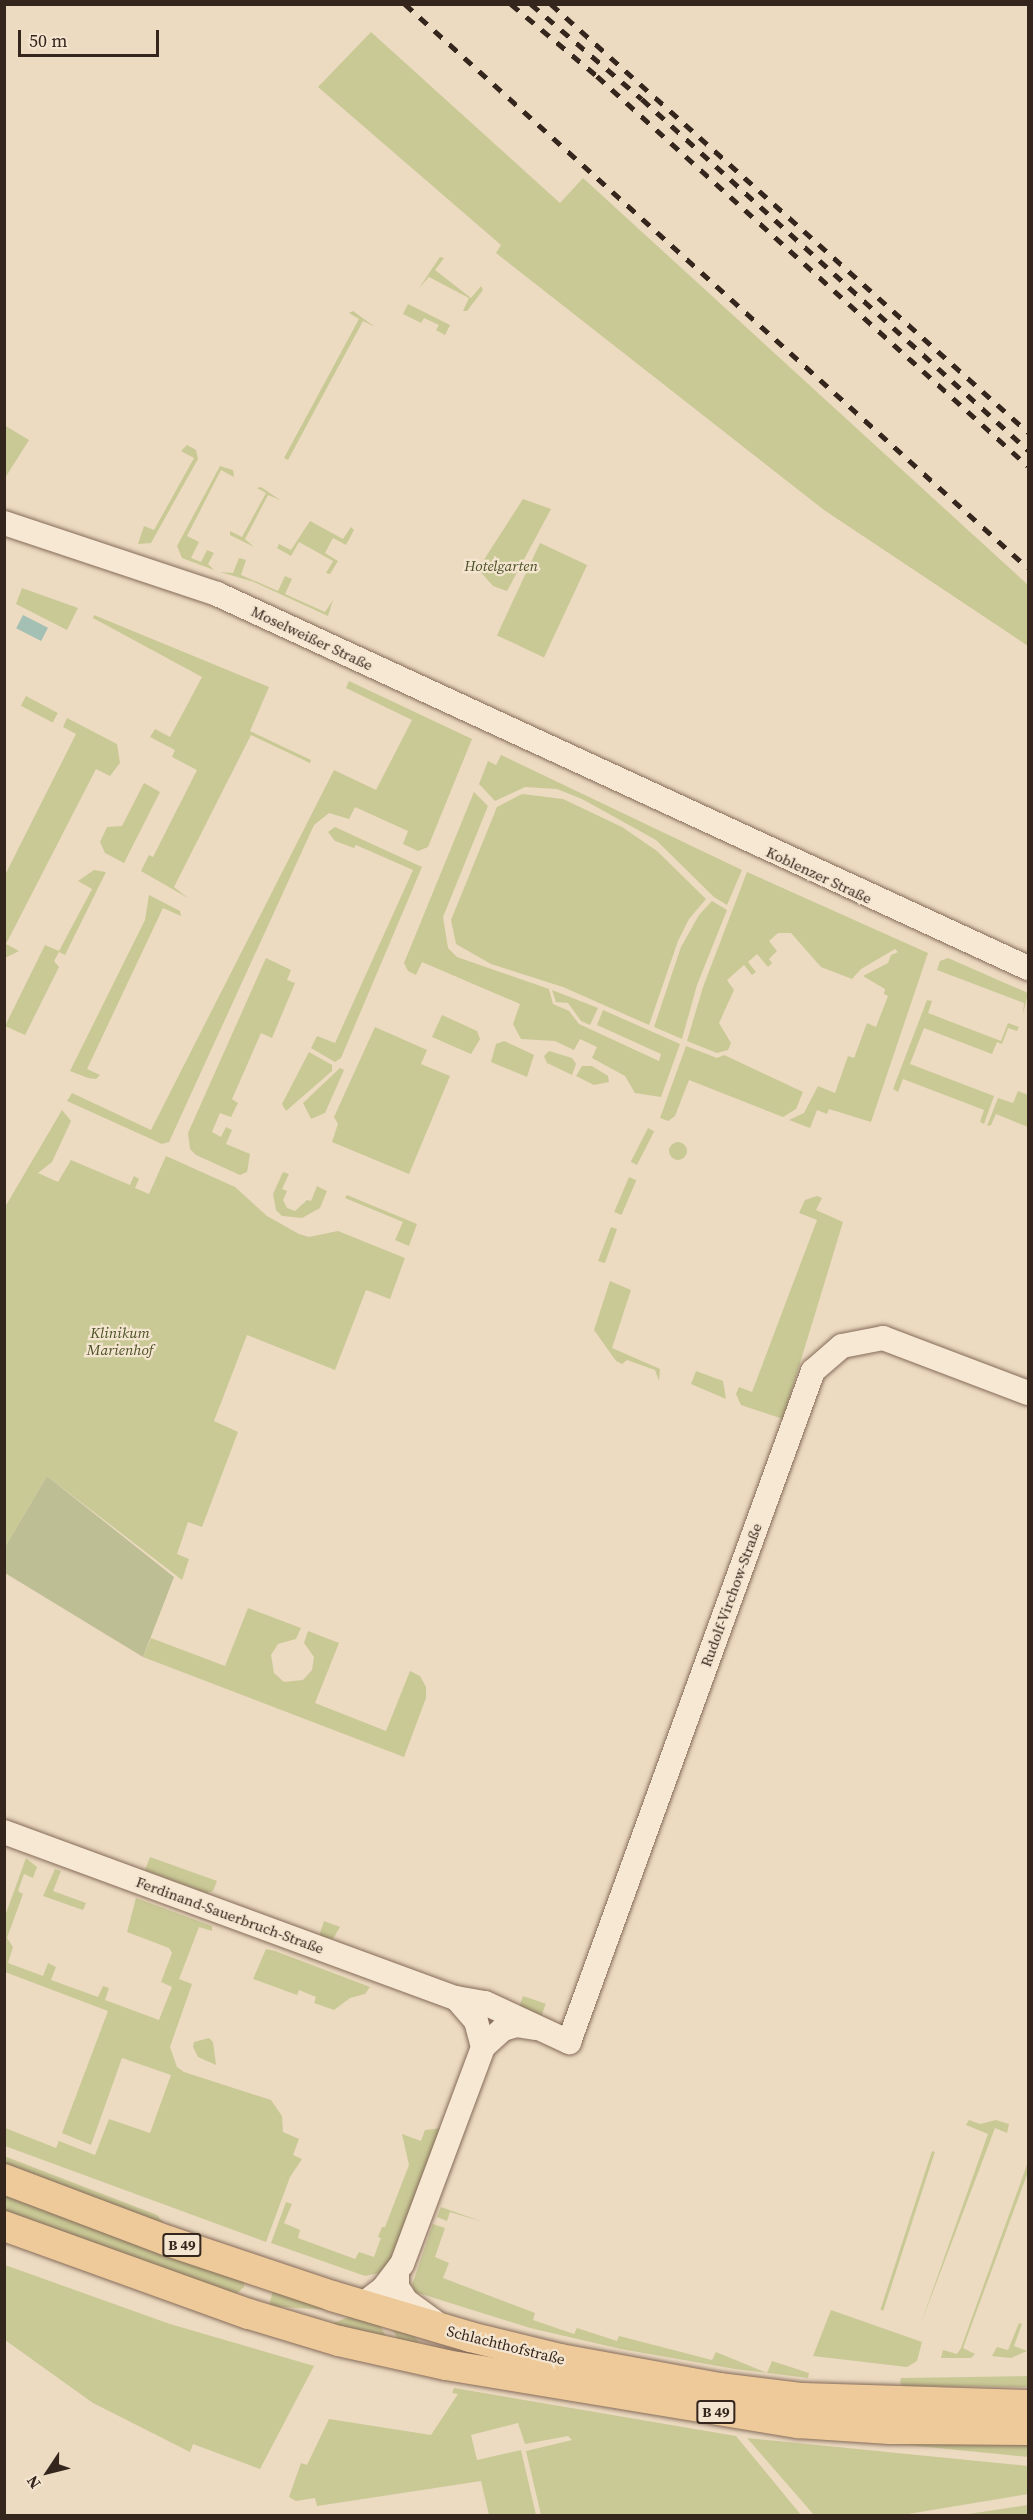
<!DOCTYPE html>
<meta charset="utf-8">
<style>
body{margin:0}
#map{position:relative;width:1033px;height:2520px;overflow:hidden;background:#ecdac1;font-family:"Source Serif 4",serif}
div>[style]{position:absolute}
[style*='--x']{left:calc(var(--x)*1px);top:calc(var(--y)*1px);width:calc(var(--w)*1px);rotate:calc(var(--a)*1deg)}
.green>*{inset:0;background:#c9c996;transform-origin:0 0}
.round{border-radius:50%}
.cemetery>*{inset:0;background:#bebe95}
.water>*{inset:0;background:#a4bfb3;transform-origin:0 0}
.roads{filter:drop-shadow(0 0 2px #856b59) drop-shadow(0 0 2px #856b59)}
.minor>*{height:24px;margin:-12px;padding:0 12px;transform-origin:12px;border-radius:12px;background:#f7e8d4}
.major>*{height:30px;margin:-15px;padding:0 15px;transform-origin:15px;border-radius:15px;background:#eeca9a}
.rail>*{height:4.5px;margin-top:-2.25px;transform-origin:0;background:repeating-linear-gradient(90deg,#35261d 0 10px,transparent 0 20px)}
span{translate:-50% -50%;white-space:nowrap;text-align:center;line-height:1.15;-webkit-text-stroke:4.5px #f4e5d0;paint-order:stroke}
.shield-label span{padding:2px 4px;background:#f4e5d0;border:2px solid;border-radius:4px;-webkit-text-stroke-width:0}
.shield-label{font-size:14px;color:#35261d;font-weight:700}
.park-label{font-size:15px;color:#4b5125;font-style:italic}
.street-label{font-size:15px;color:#35261d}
.frame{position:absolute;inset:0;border:6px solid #35261d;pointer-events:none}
.north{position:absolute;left:18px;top:2442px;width:60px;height:60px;-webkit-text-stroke:4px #f4e5d0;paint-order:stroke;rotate:235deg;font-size:16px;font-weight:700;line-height:24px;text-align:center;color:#35261d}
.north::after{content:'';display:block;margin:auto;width:21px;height:27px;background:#35261d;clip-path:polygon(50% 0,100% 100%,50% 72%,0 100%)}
.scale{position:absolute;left:18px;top:30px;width:141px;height:27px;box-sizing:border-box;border:3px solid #35261d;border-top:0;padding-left:8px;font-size:18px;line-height:21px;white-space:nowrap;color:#35261d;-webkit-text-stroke:4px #f4e5d0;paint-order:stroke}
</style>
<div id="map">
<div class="green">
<div style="clip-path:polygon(371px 32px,560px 203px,583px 178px,1028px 585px,1028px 646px,824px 510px,533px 282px,496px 253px,501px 245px,318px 87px)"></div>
<div style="clip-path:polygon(440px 257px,444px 258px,435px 270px,471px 298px,481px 286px,483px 290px,467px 311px,463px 311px,469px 298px,429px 277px,419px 288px)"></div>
<div style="clip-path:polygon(408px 304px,450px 325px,445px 335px,436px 330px,439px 325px,424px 318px,421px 323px,403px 314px)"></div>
<div style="clip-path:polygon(353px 311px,375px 327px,363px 321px,288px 460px,284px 458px,359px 319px,349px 313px)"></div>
<div style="clip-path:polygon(4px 425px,29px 440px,5px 478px,4px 478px)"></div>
<div style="clip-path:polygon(187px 445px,196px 450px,198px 459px,151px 543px,138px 544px,144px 526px,154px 530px,194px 458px,181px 451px)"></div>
<div style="clip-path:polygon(220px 466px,233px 470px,234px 477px,221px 470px,187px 536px,199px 542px,191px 558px,201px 562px,207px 550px,214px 553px,208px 564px,214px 570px,182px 558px,177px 546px)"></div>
<div style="clip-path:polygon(261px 487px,280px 500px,268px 495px,245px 539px,254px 547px,230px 535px,230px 531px,242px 537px,266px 493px,257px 488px)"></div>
<div style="clip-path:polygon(523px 499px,551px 509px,507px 591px,493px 586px,478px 569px)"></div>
<div style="clip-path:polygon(310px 521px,343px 539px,351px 527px,354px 530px,346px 545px,333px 538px,325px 553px,338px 561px,330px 574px,326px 573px,333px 561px,299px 542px,291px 556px,277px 548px,279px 544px,291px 550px)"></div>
<div style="left:540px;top:543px;width:52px;height:102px;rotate:25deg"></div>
<div style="clip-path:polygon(239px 558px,246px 560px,241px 575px,278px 591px,285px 576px,292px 579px,285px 594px,325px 612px,333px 600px,328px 616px,254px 582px,220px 572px,233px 573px)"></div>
<div style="clip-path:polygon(22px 588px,78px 608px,67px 630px,16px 604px)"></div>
<div style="clip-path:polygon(94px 615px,269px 687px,250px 731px,311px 760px,310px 763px,251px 735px,174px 887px,188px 898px,141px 871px,149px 855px,153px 857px,197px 770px,172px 757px,175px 750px,150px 737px,155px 729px,170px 737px,202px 677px,93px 618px)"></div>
<div style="clip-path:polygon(349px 681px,472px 739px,428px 847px,418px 851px,403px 844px,408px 831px,355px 807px,349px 819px,329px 813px,314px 825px,169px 1142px,162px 1144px,67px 1101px,72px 1093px,151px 1130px,334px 770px,376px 790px,412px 720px,346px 688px)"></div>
<div style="left:26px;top:696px;width:36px;height:11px;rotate:28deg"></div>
<div style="clip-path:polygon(67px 718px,117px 744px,120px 763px,110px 776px,96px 769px,6px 944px,19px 951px,5px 958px,5px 875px,76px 734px,63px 727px)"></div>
<div style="clip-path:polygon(501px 755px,742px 870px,727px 905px,714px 897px,656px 840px,582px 799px,557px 789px,525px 787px,495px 801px,479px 784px,488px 761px,496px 765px)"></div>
<div style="clip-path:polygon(144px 783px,160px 792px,124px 863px,105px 853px,100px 842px,107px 827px,122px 826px)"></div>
<div style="clip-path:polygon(474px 792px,488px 806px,443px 917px,448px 948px,457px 957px,549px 989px,553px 1004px,569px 1011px,579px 1024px,659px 1061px,661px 1054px,597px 1025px,603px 1010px,680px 1044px,661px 1097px,635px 1093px,625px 1076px,592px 1058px,597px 1047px,580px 1039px,574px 1050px,555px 1041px,521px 1039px,513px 1024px,520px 1004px,422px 962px,416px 975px,408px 971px,404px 963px)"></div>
<div style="clip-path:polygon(522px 794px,563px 799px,622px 827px,657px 851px,706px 899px,689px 919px,678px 941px,649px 1025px,563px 987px,491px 964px,456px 944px,451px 920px,497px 807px)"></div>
<div style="clip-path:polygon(335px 827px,422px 867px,341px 1058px,335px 1062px,311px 1048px,317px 1036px,335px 1043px,413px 870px,356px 845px,354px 848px,335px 841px,328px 832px)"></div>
<div style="clip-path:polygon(94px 870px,106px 872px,65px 955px,59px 952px,54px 961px,59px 967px,25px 1035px,5px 1026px,45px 945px,59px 951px,92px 889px,78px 881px)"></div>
<div style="clip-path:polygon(747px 872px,928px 953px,871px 1122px,829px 1109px,827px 1114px,817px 1110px,810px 1128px,789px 1120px,804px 1113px,818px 1086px,835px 1093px,848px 1056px,854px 1058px,867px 1023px,876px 1027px,888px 996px,884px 994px,885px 989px,863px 976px,888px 963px,891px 955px,898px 952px,895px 949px,861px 969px,852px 979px,821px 967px,791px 933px,778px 933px,769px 941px,777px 951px,769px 959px,772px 963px,768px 967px,757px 954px,748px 962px,756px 972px,752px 975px,744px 965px,727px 980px,734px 990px,719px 1023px,731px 1043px,728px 1050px,717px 1053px,687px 1041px,703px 987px)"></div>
<div style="clip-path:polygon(149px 895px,180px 911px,181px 916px,163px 908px,87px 1069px,100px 1075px,96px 1079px,88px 1078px,70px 1071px,145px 920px)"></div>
<div style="clip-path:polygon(712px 901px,727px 910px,697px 985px,682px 1039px,654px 1027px,681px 947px,699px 915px)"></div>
<div style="clip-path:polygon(266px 958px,291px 970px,287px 980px,295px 983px,272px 1038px,261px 1033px,232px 1099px,238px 1103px,231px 1117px,220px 1113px,212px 1132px,221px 1137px,226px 1127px,232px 1130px,226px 1144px,250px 1154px,247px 1172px,240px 1175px,196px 1155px,190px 1149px,188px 1133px)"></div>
<div style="clip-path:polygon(948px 958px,1028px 993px,1023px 1014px,1024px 1003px,937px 970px,940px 961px)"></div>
<div style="clip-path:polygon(552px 990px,598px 1008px,590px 1025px,581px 1021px,568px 1003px,556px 1002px)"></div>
<div style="clip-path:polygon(927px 1000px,932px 1001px,928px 1013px,1001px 1041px,1008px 1023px,1019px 1027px,1017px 1031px,1008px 1028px,1002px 1044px,997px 1042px,992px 1054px,924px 1028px,910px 1064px,994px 1096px,984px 1124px,980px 1122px,984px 1110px,903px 1079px,898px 1092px,893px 1089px)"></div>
<div style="clip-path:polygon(442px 1015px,477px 1031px,480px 1039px,471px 1054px,432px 1037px)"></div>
<div style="clip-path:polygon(375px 1027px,427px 1050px,421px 1064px,450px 1076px,409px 1174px,332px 1142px,338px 1124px,334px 1117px)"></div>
<div style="clip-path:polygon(504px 1041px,534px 1055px,527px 1077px,491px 1062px,496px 1044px)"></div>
<div style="clip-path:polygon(686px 1046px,717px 1058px,724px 1055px,803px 1092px,796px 1109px,783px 1117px,689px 1080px,675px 1116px,668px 1121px,660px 1118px)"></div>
<div style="clip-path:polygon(549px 1051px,572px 1058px,576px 1064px,572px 1075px,547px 1063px,544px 1056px)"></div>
<div style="clip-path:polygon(309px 1052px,332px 1065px,332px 1071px,286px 1111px,282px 1104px)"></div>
<div style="clip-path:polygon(582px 1066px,592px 1066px,608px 1076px,609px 1082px,594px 1085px,576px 1076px)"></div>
<div style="clip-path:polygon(340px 1068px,344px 1070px,325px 1113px,311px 1119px,303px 1103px)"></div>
<div style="clip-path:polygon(1018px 1091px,1028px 1095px,1028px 1127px,996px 1114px,991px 1125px,987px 1126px,998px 1098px,1013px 1103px)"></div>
<div style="clip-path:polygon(62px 1110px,71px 1121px,52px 1162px,38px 1173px,58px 1182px,71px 1160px,130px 1185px,134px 1176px,139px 1179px,135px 1188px,149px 1194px,166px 1156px,235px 1187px,267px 1216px,299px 1234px,309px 1237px,338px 1231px,405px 1258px,390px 1299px,366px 1290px,335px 1370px,247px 1335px,214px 1421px,238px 1432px,202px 1527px,188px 1522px,177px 1554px,189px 1559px,182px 1580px,47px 1476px,5px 1547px,5px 1207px)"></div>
<div style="left:648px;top:1128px;width:7px;height:38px;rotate:27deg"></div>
<div class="round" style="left:669px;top:1142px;width:18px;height:18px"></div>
<div style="clip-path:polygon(283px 1172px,289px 1174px,282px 1189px,287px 1191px,283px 1200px,287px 1208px,295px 1211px,307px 1200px,311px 1201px,317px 1186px,327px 1191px,320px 1208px,302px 1218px,282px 1216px,276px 1210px,273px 1194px)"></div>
<div style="left:629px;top:1177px;width:8px;height:38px;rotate:23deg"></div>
<div style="clip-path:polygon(347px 1195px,417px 1224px,409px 1246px,395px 1240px,403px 1222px,345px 1198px)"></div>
<div style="clip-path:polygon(817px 1196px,822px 1198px,816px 1210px,843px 1222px,783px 1419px,741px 1405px,736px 1394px,739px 1387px,752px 1392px,817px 1220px,799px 1213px,805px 1200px)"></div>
<div style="clip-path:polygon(611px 1227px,617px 1229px,605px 1263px,598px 1261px)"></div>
<div style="clip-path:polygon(610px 1281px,631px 1290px,612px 1348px,660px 1369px,659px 1381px,655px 1370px,627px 1360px,622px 1364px,616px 1361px,594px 1330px)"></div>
<div style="clip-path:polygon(696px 1371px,723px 1381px,726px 1399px,691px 1384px)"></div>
<div style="clip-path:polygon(248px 1608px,301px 1628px,296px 1639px,278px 1644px,271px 1655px,274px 1673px,284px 1682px,303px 1680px,312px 1670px,314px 1657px,304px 1643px,308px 1631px,339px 1643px,315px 1703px,386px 1731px,410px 1671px,420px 1676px,426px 1687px,426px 1698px,404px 1757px,143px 1657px,151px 1638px,225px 1666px)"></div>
<div style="clip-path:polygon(150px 1857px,217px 1881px,213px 1891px,207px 1893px,145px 1870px)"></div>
<div style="clip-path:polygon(26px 1858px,37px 1867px,33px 1878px,24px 1874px,18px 1891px,23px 1894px,7px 1938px,13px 1947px,8px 1963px,43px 1976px,48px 1963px,56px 1967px,51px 1980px,98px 1997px,103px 1986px,109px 1988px,105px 2000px,159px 2020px,172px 1987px,161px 1982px,172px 1953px,169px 1948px,127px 1932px,136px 1898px,212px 1926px,212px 1931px,199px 1927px,179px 1979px,192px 1984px,170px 2047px,177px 2067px,184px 2072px,271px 2100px,282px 2116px,283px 2132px,299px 2139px,293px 2155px,302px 2159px,290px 2177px,266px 2242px,5px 2146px,5px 2128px,56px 2148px,59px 2141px,95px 2155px,109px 2119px,150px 2133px,171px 2075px,122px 2058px,91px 2145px,62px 2133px,108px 2011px,5px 1972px,5px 1916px)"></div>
<div style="clip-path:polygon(55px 1869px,61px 1871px,53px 1891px,86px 1903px,83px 1910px,43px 1896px)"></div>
<div style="clip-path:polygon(324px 1921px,340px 1927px,333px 1939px,319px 1936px)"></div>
<div style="clip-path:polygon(266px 1949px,275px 1951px,370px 1987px,365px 1994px,350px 1998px,334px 2010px,314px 2003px,316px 1997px,299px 1990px,297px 1995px,253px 1979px)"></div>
<div style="left:523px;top:1996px;width:24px;height:15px;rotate:19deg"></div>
<div style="clip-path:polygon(209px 2038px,213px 2042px,216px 2065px,198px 2057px,193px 2047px,194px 2042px)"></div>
<div style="clip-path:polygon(969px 2120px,980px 2124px,996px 2120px,1009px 2124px,1007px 2133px,995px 2128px,920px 2326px,988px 2134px,966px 2125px)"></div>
<div style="clip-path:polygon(442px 2128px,398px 2247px,384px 2272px,365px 2276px,271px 2243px,286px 2202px,292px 2204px,284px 2223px,300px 2230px,298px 2238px,355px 2259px,359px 2252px,374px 2257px,381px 2238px,378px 2237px,382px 2227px,385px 2227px,409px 2165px,402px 2134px,421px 2141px,425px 2130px)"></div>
<div style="left:932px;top:2151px;width:3px;height:167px;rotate:18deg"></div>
<div style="clip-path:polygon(4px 2156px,157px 2215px,166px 2226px,353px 2291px,370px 2285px,355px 2294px,165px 2229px,5px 2169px)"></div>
<div style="clip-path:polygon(1028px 2162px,1028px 2172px,963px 2348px,975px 2354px,971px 2358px,941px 2358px,943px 2350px,957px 2354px,961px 2348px)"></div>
<div style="clip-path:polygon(4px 2190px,244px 2281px,244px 2287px,236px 2294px,5px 2219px)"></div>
<div style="clip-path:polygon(441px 2207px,483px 2222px,450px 2212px,447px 2221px,437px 2217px)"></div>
<div style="clip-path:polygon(433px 2224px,445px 2228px,435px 2257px,449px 2263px,443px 2278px,535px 2313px,533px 2320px,574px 2334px,577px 2328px,617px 2341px,619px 2336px,712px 2360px,716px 2352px,767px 2373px,772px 2361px,809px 2373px,808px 2378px,735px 2369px,621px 2349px,530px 2328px,415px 2292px,412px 2285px)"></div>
<div style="clip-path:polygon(5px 2265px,170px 2324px,314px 2366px,260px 2469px,193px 2444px,190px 2452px,93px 2403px,5px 2340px)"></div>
<div style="clip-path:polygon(274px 2287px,329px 2310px,269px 2306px)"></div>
<div style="clip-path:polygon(831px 2310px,922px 2342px,917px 2361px,907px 2367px,813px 2356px)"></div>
<div style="clip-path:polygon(357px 2314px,377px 2319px,389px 2343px,328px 2325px)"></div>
<div style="clip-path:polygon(389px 2322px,409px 2329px,422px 2347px,401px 2345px)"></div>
<div style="clip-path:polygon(1019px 2323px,1022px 2324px,1014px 2346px,1027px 2351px,1011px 2358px,992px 2356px,997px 2347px,1008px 2350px)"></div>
<div style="clip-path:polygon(1028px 2376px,1028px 2387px,903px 2386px,900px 2382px,901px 2378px)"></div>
<div style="clip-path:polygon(464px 2382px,1028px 2441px,1028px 2457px,746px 2429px)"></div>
<div style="clip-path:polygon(454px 2388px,736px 2436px,801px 2515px,541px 2515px,526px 2451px,572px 2440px,568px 2436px,525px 2444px,518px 2423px,471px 2435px,477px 2460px,521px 2450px,536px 2515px,489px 2515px,481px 2481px,317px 2506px,315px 2498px,296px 2501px,289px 2497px,301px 2463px,307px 2465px,329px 2419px,431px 2435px,458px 2394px,452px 2393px)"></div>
<div style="clip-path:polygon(747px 2438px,1028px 2466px,1028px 2494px,902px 2515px,814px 2515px)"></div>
<div style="clip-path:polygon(1028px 2505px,1028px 2515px,962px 2515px)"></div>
</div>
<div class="cemetery">
<div style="clip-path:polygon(47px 1476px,174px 1577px,143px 1657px,5px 1573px,5px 1547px)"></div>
</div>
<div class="water">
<div style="left:23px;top:615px;width:28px;height:15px;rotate:27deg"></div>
</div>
<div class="roads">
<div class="minor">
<div style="--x:4;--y:523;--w:225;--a:18.4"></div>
<div style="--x:217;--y:594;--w:893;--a:24.76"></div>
<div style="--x:4;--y:1832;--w:482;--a:20.2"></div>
<div style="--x:456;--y:1998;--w:29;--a:10"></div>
<div style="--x:485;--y:2003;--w:93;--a:24.9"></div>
<div style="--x:569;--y:2042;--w:714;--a:-70.02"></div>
<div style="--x:813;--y:1371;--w:38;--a:-41"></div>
<div style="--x:842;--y:1346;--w:42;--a:-11"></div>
<div style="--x:883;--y:1338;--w:155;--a:20.8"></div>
<div style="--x:456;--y:1998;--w:30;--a:49"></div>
<div style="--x:476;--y:2021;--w:27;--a:75"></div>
<div style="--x:397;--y:2273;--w:14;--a:90"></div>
<div style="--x:397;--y:2287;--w:17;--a:57"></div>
<div style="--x:406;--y:2301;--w:36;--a:36"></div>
<div style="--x:363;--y:2304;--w:25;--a:-37"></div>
<div style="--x:383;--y:2289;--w:31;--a:-53"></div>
<div style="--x:402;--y:2264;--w:232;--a:-69.5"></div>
<div style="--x:483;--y:2047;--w:27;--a:-42"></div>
<div style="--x:503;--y:2029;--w:14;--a:-17"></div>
<div style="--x:516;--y:2025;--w:19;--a:9"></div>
</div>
<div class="major">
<div style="--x:4;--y:2179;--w:175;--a:20.7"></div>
<div style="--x:168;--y:2241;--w:173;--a:18.5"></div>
<div style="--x:332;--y:2296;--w:144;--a:16.5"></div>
<div style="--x:470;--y:2337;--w:93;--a:13.7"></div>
<div style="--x:560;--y:2359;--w:162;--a:10.3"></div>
<div style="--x:719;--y:2388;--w:84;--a:6.9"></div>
<div style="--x:802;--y:2398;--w:226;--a:1.8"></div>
<div style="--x:4;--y:2226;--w:260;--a:19.8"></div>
<div style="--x:249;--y:2314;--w:94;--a:16.7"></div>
<div style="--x:339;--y:2341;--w:110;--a:12.6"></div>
<div style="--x:446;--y:2365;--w:357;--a:9.4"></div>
<div style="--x:798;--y:2423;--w:92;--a:3.7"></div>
<div style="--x:890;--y:2429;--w:138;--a:0.4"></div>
</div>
</div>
<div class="rail">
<div style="--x:405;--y:4;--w:840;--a:42.15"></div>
<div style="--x:511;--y:4;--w:112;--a:39.9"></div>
<div style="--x:597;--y:76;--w:581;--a:42.14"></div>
<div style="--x:531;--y:4;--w:146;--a:40.6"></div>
<div style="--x:642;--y:99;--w:522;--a:42.28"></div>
<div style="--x:551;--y:4;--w:641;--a:41.9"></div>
</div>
<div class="shield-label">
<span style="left:182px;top:2245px">B 49</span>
<span style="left:716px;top:2412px">B 49</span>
</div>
<div class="park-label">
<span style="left:501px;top:566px">Hotelgarten</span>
<span style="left:120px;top:1341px">Klinikum<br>Marienhof</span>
</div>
<div class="street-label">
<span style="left:312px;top:638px;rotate:25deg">Moselweißer Straße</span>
<span style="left:819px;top:875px;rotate:25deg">Koblenzer Straße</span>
<span style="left:731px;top:1595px;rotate:-70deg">Rudolf-Virchow-Straße</span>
<span style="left:230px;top:1915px;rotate:20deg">Ferdinand-Sauerbruch-Straße</span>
<span style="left:506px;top:2345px;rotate:14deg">Schlachthofstraße</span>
</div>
<div class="frame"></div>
<div class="north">N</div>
<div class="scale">50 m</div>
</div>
